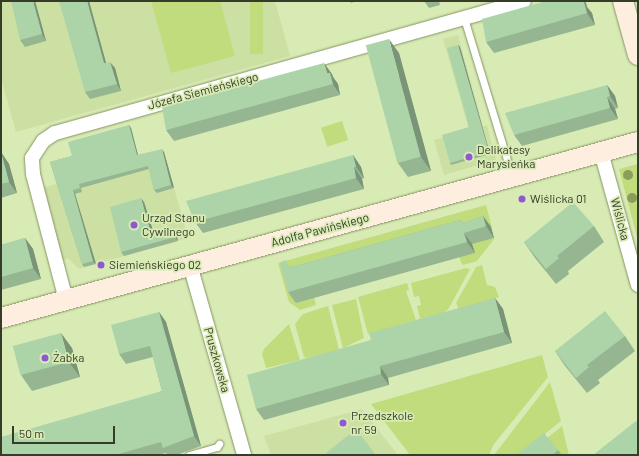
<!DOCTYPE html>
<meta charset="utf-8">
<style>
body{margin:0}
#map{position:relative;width:639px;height:456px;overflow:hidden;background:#d9ebb5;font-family:Barlow,sans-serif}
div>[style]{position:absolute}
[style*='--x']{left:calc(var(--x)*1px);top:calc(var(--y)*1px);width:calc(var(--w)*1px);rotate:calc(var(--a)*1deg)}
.built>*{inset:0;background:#cde0a3}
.green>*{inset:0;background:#c0dc7c;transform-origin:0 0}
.roads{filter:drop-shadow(0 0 1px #859562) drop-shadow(0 0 1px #859562)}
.lane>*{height:7px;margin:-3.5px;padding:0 3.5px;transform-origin:3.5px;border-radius:3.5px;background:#fff}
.street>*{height:14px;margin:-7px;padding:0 7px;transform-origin:7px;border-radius:7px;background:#fff}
.secondary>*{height:20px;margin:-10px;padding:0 10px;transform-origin:10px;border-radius:10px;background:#fdeee0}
.trees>*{width:10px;height:10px;margin:-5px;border-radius:50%;background:#8b9d5a}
.wall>*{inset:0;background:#95b691}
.shaded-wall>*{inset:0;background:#799476}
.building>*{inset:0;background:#add4a9;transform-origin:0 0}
.dots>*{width:11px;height:11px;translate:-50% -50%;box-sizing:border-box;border:2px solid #d9ebb5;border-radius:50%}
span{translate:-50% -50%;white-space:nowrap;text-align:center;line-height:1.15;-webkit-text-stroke:3.5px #d9ebb5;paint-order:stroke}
.street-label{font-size:12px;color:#353c27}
.poi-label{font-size:12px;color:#353c27}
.left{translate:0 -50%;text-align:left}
.frame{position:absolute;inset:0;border:2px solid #353c27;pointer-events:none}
.scale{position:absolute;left:12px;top:426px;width:103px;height:18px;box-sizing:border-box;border:2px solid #353c27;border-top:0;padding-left:5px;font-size:12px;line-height:14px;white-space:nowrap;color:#353c27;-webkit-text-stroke:3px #d9ebb5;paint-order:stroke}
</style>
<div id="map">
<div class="built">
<div style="clip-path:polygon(1px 1px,275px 1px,290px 56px,16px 132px,1px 79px)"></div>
<div style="clip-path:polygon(458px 35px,483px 126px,487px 125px,496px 160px,444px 175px,434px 140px,469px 130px,443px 39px)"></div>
<div style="clip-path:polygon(164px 152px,188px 238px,79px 269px,68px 258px,62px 261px,42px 188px)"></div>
<div style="clip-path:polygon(362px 409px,398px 455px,271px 455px,264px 436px)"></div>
</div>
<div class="green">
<div style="clip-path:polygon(151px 1px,220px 1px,235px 56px,171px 73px)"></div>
<div style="left:250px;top:1px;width:13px;height:53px"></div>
<div style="left:342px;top:121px;width:20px;height:22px;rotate:72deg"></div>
<div style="clip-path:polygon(638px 164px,638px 241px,619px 169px)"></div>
<div style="clip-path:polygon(486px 205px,492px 227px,482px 231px,485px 240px,495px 238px,477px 261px,463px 265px,461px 262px,459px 257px,475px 253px,468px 231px,290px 280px,296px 303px,314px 297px,316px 305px,300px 310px,289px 302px,278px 263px)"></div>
<div style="clip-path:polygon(482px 265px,487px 285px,495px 287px,499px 297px,459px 310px,456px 303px,476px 267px)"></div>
<div style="clip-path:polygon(466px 268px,470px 269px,449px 308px,444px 313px,420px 319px,417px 306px,421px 305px,419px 296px,414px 297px,411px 283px)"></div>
<div style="clip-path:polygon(407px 283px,409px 290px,406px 291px,416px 320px,368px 334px,358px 297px)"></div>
<div style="clip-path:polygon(356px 299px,364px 338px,343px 348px,332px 305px)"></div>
<div style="clip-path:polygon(328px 306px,339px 350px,307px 358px,304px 357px,295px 324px,303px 314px)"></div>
<div style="clip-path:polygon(289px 324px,300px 360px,266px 368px,262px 354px,264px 349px)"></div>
<div style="clip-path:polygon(542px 355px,548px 377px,494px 444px,489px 455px,410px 455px,371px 404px)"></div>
<div style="clip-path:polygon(550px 382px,561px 421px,519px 455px,494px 455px)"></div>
<div style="clip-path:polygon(562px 426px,569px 455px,526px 455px)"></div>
</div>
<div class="roads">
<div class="lane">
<div style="--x:464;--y:18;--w:165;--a:73.1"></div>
<div style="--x:189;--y:455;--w:29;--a:-16"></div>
<div style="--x:217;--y:447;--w:4;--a:-56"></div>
</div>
<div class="street">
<div style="--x:601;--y:152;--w:138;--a:74.5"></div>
<div style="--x:190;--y:265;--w:198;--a:74.1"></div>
<div style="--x:66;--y:300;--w:130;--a:-104.7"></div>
<div style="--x:33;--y:174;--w:16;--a:-94"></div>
<div style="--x:32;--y:158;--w:20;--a:-57"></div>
<div style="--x:43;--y:141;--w:14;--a:-34"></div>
<div style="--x:55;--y:133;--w:487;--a:-15.7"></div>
</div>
<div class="secondary">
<div style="--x:623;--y:1;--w:56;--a:74.5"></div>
<div style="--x:1;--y:318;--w:661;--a:-15.45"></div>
</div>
</div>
<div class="trees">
<div style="left:628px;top:175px"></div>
<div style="left:632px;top:198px"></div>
</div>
<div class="wall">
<div style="clip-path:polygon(35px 1px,46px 41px,25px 47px,20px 40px)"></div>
<div style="clip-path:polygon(89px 1px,106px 63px,115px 68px,121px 91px,90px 99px,85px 92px)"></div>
<div style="clip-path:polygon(350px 1px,357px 1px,351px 3px)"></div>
<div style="clip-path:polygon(424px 1px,439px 1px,440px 5px,429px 8px)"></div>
<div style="clip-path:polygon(586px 3px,587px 7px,592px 13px,595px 25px,494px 53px,486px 42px)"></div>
<div style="clip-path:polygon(458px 45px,460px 47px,490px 154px,451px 165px,450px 163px,469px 127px)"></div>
<div style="clip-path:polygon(399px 53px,431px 171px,408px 177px,398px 163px)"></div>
<div style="clip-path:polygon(332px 74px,333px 77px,338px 84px,340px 95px,174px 141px,166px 130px)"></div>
<div style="clip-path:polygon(607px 85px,615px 96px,618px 108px,615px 109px,618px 119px,522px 146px,514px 135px)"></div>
<div style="clip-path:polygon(129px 125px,131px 128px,138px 155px,164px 152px,174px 188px,157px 193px,154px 190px,149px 169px,81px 188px,82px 192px,75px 194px,96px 264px,84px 267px,82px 264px,50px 162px,72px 156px)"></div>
<div style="clip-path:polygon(1px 152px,9px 164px,17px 193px,1px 198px)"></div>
<div style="clip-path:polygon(353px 155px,361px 167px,364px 178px,362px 179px,364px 189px,203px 233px,195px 222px)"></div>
<div style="clip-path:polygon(144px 202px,153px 232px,176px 233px,178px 241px,124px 256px,121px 252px)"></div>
<div style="clip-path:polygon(483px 216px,491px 227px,494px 238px,472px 244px,475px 253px,296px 303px,288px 292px,290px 267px,296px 266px,460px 220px,463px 223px)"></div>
<div style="clip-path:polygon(594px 226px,604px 242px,568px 271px,569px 274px,556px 284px,535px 258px,524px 242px)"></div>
<div style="clip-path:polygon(25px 238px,33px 249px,41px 279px,1px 290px,1px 245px)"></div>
<div style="clip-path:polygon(495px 298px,503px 309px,512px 343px,388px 378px,389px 385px,264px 420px,256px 409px,371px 340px)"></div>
<div style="clip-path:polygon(159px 312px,166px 322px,201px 446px,177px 455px,168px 455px,166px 453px,157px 455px,1px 455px,162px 391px,153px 357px,126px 364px,119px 354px)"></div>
<div style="clip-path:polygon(625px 336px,635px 351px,598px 380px,600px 383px,587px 393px,565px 366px,555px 351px)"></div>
<div style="clip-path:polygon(72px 348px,80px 377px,32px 391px,21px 375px)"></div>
<div style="clip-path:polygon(558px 450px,562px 455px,516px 455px)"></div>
</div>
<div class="shaded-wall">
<div style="clip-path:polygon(33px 1px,35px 1px,46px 41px,42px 34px)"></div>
<div style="clip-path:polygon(87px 1px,89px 1px,108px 70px,104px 63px)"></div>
<div style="clip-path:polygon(581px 1px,585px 1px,586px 3px,587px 7px,592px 13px,595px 25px,587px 13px)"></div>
<div style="clip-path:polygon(389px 39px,399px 53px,431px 171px,421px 157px)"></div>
<div style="clip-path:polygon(458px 45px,460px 47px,490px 154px,489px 152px)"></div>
<div style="clip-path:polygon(110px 62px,115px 68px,121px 91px,117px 84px)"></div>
<div style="clip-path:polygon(324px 63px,332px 74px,333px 77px,338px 84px,340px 95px,333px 84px,327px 73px)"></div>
<div style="clip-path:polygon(607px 85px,615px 96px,618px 108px,610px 96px)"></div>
<div style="clip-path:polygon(607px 97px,615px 109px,618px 119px,610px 108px)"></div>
<div style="clip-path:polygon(129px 125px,131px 128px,139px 159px,137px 155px)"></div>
<div style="clip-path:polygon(162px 149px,164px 152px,174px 188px,171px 185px)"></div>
<div style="clip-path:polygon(1px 152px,9px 164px,17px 193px,9px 182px)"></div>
<div style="clip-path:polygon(353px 155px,361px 167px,364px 178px,356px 167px)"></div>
<div style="clip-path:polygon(354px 167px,362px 179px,364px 189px,356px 178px)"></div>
<div style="clip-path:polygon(73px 190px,75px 194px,96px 264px,93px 261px)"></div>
<div style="clip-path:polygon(141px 198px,144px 202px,155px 237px,151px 233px)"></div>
<div style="clip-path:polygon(483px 216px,491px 227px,494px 238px,486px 226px)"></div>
<div style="clip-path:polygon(173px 228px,176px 233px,178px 241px,175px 237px)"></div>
<div style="clip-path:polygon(464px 233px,472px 244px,475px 253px,467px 242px)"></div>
<div style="clip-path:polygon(25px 238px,33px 249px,41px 279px,33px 268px)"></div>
<div style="clip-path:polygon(495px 298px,503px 309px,512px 343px,504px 332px)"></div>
<div style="clip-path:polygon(159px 312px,166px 322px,201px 446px,194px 436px)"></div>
<div style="clip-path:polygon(61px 333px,72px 348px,80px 377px,69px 362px)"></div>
<div style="clip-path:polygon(380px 366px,388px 378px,389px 385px,381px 374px)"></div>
</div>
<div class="building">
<div style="clip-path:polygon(11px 1px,33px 1px,42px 34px,20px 40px)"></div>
<div style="clip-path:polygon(59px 1px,87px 1px,104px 63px,110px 62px,117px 84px,85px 92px)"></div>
<div style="clip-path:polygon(546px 1px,581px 1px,581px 2px,584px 2px,587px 13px,486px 42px,482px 19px)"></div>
<div style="left:389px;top:39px;width:122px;height:24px;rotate:75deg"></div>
<div style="clip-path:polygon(458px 45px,489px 152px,450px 163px,442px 135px,469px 127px,447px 48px)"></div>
<div style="clip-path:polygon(324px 63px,327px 73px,330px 73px,333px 84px,166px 130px,162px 107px)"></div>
<div style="clip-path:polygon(607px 85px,610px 96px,607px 97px,610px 108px,514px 135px,505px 113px)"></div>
<div style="clip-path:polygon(129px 125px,137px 155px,162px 149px,171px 185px,154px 190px,148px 166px,79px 184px,80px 188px,73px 190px,93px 261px,82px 264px,50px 162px,72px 156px,68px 142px)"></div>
<div style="clip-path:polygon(1px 152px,9px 182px,1px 184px)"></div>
<div style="clip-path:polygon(353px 155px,356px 167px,354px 167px,356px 178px,195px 222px,186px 201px)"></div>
<div style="clip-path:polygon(141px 198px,151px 233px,173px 228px,175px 237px,121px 252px,110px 207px)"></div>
<div style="clip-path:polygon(573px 202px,594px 226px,557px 256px,559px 258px,546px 269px,524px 242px)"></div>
<div style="clip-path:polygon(483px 216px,486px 226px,464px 233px,467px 242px,288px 292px,280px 263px,285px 260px,289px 267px,296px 266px,460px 220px,462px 223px)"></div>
<div style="clip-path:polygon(25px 238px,33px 268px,1px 277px,1px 245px)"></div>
<div style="clip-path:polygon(495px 298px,504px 332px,380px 366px,381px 374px,256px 409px,247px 375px,371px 340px,369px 333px)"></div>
<div style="clip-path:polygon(605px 311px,625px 336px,587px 365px,589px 367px,576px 378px,555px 351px)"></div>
<div style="clip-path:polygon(159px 312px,194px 436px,163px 448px,161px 442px,115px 455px,1px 455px,1px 437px,162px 391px,150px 346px,119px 354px,111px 325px)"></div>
<div style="left:61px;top:333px;width:30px;height:50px;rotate:75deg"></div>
<div style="clip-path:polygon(636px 421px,638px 424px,638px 455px,593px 455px)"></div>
<div style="clip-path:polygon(356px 429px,376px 455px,328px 455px,326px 453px)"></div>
<div style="clip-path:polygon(544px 433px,558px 450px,553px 455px,516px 455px)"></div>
</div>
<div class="dots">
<div style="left:469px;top:157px;background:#9058d0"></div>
<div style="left:522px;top:199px;background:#9058d0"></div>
<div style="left:134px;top:225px;background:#9058d0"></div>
<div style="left:101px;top:265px;background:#9058d0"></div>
<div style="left:45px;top:358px;background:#9058d0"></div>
<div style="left:343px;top:423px;background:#9058d0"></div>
</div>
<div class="street-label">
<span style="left:203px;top:91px;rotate:-15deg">Józefa Siemieńskiego</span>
<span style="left:620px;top:219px;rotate:75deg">Wiślicka</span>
<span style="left:320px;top:230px;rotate:-15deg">Adolfa Pawińskiego</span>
<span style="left:217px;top:360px;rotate:74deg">Pruszkowska</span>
</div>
<div class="poi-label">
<span class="left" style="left:477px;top:157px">Delikatesy<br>Marysieńka</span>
<span class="left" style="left:530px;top:199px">Wiślicka 01</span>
<span class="left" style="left:142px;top:225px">Urząd Stanu<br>Cywilnego</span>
<span class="left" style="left:109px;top:265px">Siemieńskiego 02</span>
<span class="left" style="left:53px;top:358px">Żabka</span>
<span class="left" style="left:351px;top:423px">Przedszkole<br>nr 59</span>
</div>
<div class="frame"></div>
<div class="scale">50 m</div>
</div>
